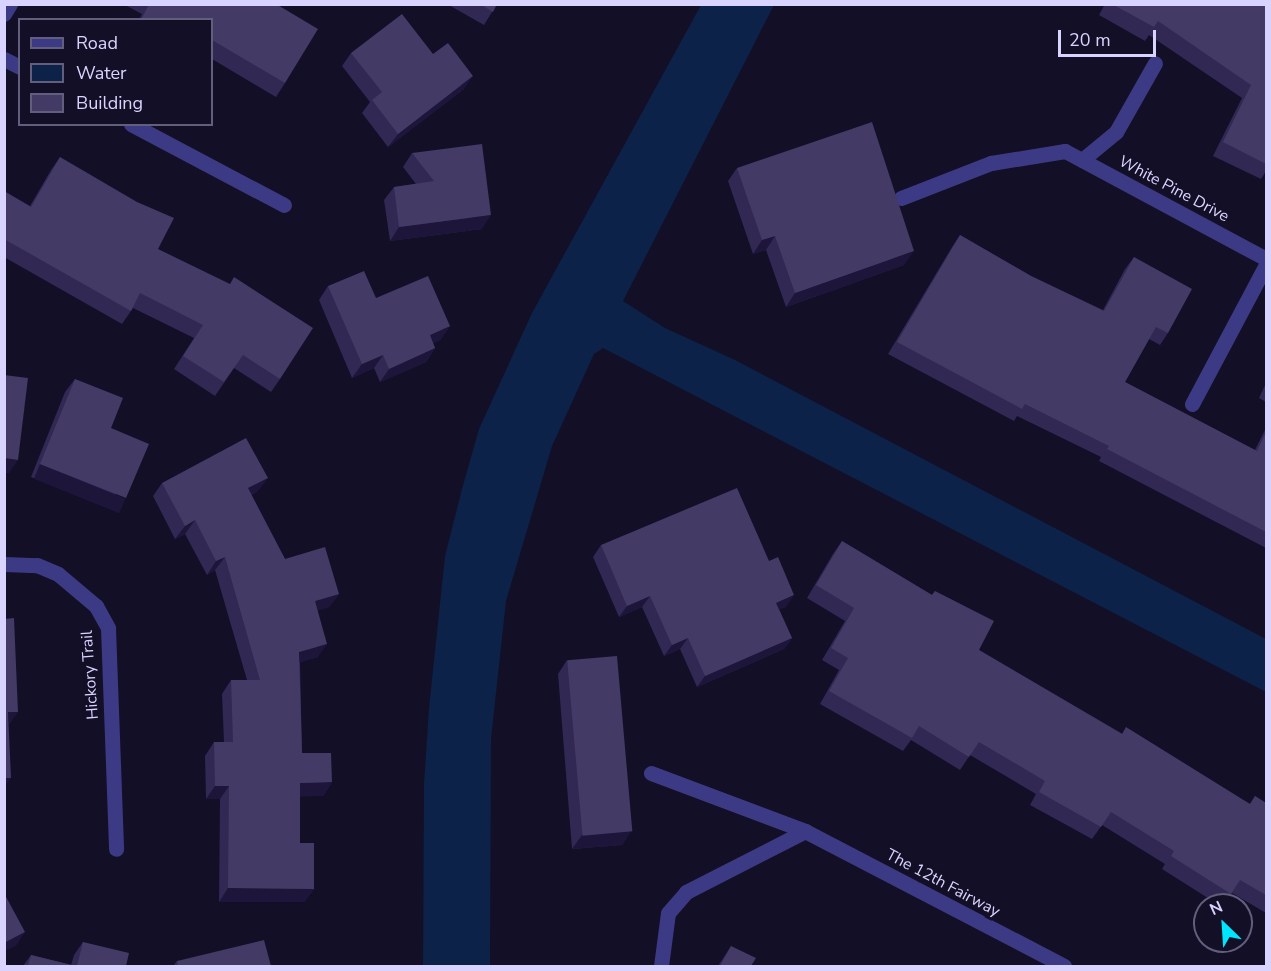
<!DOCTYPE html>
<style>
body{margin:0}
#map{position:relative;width:1271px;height:971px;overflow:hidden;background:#130f26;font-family:"Nunito Sans",sans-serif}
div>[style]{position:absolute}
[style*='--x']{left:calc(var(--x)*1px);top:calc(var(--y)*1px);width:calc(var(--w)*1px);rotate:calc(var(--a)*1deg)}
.water>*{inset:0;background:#0c2248}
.service>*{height:15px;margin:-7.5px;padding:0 7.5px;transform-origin:7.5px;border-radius:7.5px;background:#3d3a85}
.minor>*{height:15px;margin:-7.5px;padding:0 7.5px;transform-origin:7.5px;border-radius:7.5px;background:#3d3a85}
.wall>*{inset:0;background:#312854}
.shaded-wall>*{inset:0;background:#1d163a;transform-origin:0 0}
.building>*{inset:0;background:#433a66;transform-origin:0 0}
span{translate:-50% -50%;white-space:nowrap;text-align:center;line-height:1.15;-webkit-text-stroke:6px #130f26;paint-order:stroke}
.street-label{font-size:16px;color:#d9d4ff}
.frame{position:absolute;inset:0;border:6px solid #d9d4ff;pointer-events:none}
.legend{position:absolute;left:18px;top:18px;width:195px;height:108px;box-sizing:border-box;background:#130f26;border:2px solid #625e7d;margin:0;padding:8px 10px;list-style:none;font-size:18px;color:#d9d4ff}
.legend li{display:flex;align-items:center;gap:12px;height:30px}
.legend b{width:30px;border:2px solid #625e7d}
.north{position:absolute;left:1193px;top:893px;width:60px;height:60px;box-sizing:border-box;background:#130f26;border:2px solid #625e7d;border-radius:50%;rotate:335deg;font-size:16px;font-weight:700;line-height:24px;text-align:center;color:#d9d4ff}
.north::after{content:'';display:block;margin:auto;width:21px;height:27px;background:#00e5ff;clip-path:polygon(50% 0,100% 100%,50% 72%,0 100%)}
.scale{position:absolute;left:1058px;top:30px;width:98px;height:27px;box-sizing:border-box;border:3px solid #d9d4ff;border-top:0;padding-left:8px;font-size:18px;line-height:21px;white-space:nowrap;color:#d9d4ff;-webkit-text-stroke:4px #130f26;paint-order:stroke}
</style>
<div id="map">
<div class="water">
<div style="clip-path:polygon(701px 5px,774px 5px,623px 301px,665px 328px,735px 360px,1266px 639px,1266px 692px,603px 348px,594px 354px,552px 446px,506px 601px,491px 739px,490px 966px,423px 966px,424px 784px,429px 708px,445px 556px,462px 489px,479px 429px,532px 313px)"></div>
</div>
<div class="service">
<div style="--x:1082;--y:160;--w:44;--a:-39.5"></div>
<div style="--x:1116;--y:132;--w:79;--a:-60.5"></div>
<div style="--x:901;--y:198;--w:97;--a:-21.3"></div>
<div style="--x:991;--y:163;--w:75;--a:-9.2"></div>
<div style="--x:1192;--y:404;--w:157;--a:-62"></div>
<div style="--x:651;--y:773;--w:165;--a:20.6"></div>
<div style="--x:661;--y:966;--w:53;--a:-82.5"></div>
<div style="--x:668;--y:913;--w:28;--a:-49"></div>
<div style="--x:686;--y:892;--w:134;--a:-27.1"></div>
</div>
<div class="minor">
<div style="--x:4;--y:14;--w:12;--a:-59"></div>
<div style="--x:4;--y:59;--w:18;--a:27"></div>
<div style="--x:131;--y:124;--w:173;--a:27.9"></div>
<div style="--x:1065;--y:151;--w:228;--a:28.2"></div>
<div style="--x:4;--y:564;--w:33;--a:2"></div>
<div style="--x:37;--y:565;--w:23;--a:23"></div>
<div style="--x:58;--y:574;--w:50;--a:40.1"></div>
<div style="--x:96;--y:606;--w:25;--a:61"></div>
<div style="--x:108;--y:628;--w:221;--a:87.9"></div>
<div style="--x:805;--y:831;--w:292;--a:27.5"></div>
</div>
<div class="wall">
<div style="clip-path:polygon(123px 4px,276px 4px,285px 83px,276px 97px,212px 59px,212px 20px,139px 20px,142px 14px)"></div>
<div style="clip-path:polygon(447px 4px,497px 4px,484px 25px)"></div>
<div style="clip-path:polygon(1105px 4px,1266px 4px,1266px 171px,1261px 179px,1213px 156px,1242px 98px,1149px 35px,1145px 41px,1099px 15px)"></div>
<div style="clip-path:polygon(351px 53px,433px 54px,464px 89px,388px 147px,362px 113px,370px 102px,342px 66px)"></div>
<div style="clip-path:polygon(412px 153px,482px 229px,390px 241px,384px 200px,394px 187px,416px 184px,403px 167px)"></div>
<div style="clip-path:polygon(60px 157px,158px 249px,280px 379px,271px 392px,234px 368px,215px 396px,174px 369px,194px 338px,133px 308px,122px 324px,4px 257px,4px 191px,30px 206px,51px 170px)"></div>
<div style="clip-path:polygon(737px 168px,904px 265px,786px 307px,766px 250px,753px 254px,728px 181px)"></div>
<div style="clip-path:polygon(960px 235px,1031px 276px,1103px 310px,1125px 269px,1134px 257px,1168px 333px,1160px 345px,1149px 339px,1125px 382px,1255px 450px,1266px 428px,1266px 548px,1099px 461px,1101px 457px,1017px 416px,1014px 421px,888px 354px,952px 247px)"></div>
<div style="clip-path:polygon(328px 286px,376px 298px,450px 326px,440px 340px,433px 343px,435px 348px,426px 362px,380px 382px,374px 368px,352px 378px,319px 300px)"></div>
<div style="clip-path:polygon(75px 379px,111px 428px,117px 512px,31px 477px,65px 392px)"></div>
<div style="clip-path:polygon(1266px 383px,1266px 402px,1259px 398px)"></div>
<div style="clip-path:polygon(162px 483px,258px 491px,251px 495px,285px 559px,339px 594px,329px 607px,318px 610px,318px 657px,300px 662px,302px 753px,332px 782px,323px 796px,300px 796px,300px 843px,314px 889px,304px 902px,219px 902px,220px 799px,206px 799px,205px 756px,214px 742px,224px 742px,222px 694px,231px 680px,247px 680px,215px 570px,207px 575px,185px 534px,175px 539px,153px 496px)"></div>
<div style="clip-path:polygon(842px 541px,932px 595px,935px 591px,979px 650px,1121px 733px,1250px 804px,1255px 796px,1266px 803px,1266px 913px,1232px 893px,1224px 905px,1219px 905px,1162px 869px,1165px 864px,1102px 825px,1092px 839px,1030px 805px,1036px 794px,970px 755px,960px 770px,911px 740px,903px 751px,820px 704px,839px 670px,822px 660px,845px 621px,807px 598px,833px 554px)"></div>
<div style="clip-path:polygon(601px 545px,786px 607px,779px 609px,792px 638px,784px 649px,697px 687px,680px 649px,664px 656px,642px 607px,619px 617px,593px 557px)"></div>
<div style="clip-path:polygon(567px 660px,631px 831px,622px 845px,572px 849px,558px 674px)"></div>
<div style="clip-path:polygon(83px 942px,126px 966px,23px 966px,31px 955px,71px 965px,74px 955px)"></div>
<div style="clip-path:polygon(731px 946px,751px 966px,718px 966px)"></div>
<div style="clip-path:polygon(177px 961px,271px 966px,173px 966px)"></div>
</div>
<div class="shaded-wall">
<div style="clip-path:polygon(473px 76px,464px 89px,388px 147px,398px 134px)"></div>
<div style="clip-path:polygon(491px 215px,482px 229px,390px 241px,399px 227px)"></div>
<div style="clip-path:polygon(775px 236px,766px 250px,753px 254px,762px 240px)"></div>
<div style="clip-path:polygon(914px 251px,904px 265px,786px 307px,795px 293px)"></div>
<div style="clip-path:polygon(450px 326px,440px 340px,420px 348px,430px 335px)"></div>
<div style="clip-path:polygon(435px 348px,426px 362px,380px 382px,389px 369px)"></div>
<div style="clip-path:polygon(383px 355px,374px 368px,352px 378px,362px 364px)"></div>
<div style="clip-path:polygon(4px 458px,18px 460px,9px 473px,4px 473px)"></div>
<div style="left:40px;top:464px;width:92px;height:16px;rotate:22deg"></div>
<div style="clip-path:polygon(268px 478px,258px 491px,238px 501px,248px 488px)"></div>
<div style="clip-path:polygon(195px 520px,185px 534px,175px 539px,185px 526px)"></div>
<div style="clip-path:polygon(225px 557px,215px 570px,207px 575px,216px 561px)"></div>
<div style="clip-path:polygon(339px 594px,329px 607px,306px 614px,315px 601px)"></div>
<div style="clip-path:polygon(794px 595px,786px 607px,768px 614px,776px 603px)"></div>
<div style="clip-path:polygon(650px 596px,642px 607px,619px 617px,627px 606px)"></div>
<div style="clip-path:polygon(688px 638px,680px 649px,664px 656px,672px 645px)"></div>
<div style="clip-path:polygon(792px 638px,784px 649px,697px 687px,705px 676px)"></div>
<div style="clip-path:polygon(327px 644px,318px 657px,290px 665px,299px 652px)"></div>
<div style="clip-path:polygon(8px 712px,18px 712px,9px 725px)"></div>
<div style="clip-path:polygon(4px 778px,11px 778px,4px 787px)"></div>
<div style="clip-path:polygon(332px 782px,323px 796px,291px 797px,300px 783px)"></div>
<div style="clip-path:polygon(215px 786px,229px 786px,220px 799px,206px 799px)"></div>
<div style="clip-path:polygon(631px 831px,622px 845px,572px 849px,582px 835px)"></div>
<div style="clip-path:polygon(228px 888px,314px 889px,304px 902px,219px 902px)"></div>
<div style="clip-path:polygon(25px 932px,16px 946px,4px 951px,4px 943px)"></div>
</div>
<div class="building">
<div style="clip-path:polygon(149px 4px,276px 4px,318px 29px,285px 83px,212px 40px,212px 20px,145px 20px,142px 18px)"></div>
<div style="clip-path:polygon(480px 4px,497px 4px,493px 12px)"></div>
<div style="clip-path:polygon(1112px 4px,1266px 4px,1266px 164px,1223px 142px,1251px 85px,1158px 21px,1154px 27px)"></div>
<div style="clip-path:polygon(402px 14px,433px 54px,448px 43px,473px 76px,398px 134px,372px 100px,382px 92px,351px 53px)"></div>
<div style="clip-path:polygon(872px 122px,914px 251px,795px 293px,775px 236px,762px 240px,737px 168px)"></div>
<div style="clip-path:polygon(482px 144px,491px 215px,399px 227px,394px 187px,434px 181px,412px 153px)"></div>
<div style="clip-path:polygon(60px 157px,137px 202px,174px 218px,158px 249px,230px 284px,234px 277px,313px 328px,280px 379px,243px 355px,224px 382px,183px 356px,203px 325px,140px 293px,131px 311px,4px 239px,4px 191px,31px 207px)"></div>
<div style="clip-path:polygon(960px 235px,1031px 276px,1104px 311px,1134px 257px,1192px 289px,1168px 333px,1156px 327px,1125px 382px,1257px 451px,1266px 432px,1266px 532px,1107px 449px,1109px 446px,1025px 404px,1022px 409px,897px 342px)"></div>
<div style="clip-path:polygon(364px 271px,376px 298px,428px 276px,450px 326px,430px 335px,435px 348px,389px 369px,383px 355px,362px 364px,328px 286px)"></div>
<div style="clip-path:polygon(4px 375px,28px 378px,18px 460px,4px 458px)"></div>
<div style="clip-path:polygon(75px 379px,123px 398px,111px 428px,149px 444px,126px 498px,40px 464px)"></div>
<div style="clip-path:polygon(246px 438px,268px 478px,248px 488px,285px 559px,325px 547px,339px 594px,315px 601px,327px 644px,299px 652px,302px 753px,331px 753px,332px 782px,300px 783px,300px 843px,314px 843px,314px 889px,228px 888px,229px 786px,215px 786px,214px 742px,233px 742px,231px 680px,260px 680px,225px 557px,216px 561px,195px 520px,185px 526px,162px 483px)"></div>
<div style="clip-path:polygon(737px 488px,769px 561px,778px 557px,794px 595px,776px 603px,792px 638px,705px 676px,688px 638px,672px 645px,650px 596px,627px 606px,601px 545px)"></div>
<div style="clip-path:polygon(842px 541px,932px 595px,935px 591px,994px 621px,979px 650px,1122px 734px,1126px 727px,1250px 804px,1255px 796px,1266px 803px,1266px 895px,1240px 880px,1231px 894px,1171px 856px,1174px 851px,1111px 812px,1101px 827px,1039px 792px,1045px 781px,979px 742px,969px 757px,919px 726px,912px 738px,829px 691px,848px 658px,831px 648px,854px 608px,816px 585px)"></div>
<div style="clip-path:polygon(14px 618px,18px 712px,8px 712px,11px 778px,4px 778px,4px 619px)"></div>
<div style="left:617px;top:656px;width:176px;height:50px;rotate:85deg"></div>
<div style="clip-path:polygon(4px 893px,25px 932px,4px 943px)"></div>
<div style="clip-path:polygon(264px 940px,271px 966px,178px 966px,177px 961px)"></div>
<div style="clip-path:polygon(83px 942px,129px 953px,126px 966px,77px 966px)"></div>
<div style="clip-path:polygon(731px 946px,756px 958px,751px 966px,720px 966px)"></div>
<div style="clip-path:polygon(31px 955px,76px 966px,28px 966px)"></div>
</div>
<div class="street-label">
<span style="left:1174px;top:189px;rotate:28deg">White Pine Drive</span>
<span style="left:90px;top:675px;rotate:-94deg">Hickory Trail</span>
<span style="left:943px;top:883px;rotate:28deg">The 12th Fairway</span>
</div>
<div class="frame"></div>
<ul class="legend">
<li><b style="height:8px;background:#3d3a85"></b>Road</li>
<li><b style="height:16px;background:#0c2248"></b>Water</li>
<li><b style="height:16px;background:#433a66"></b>Building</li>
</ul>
<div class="north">N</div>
<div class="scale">20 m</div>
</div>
